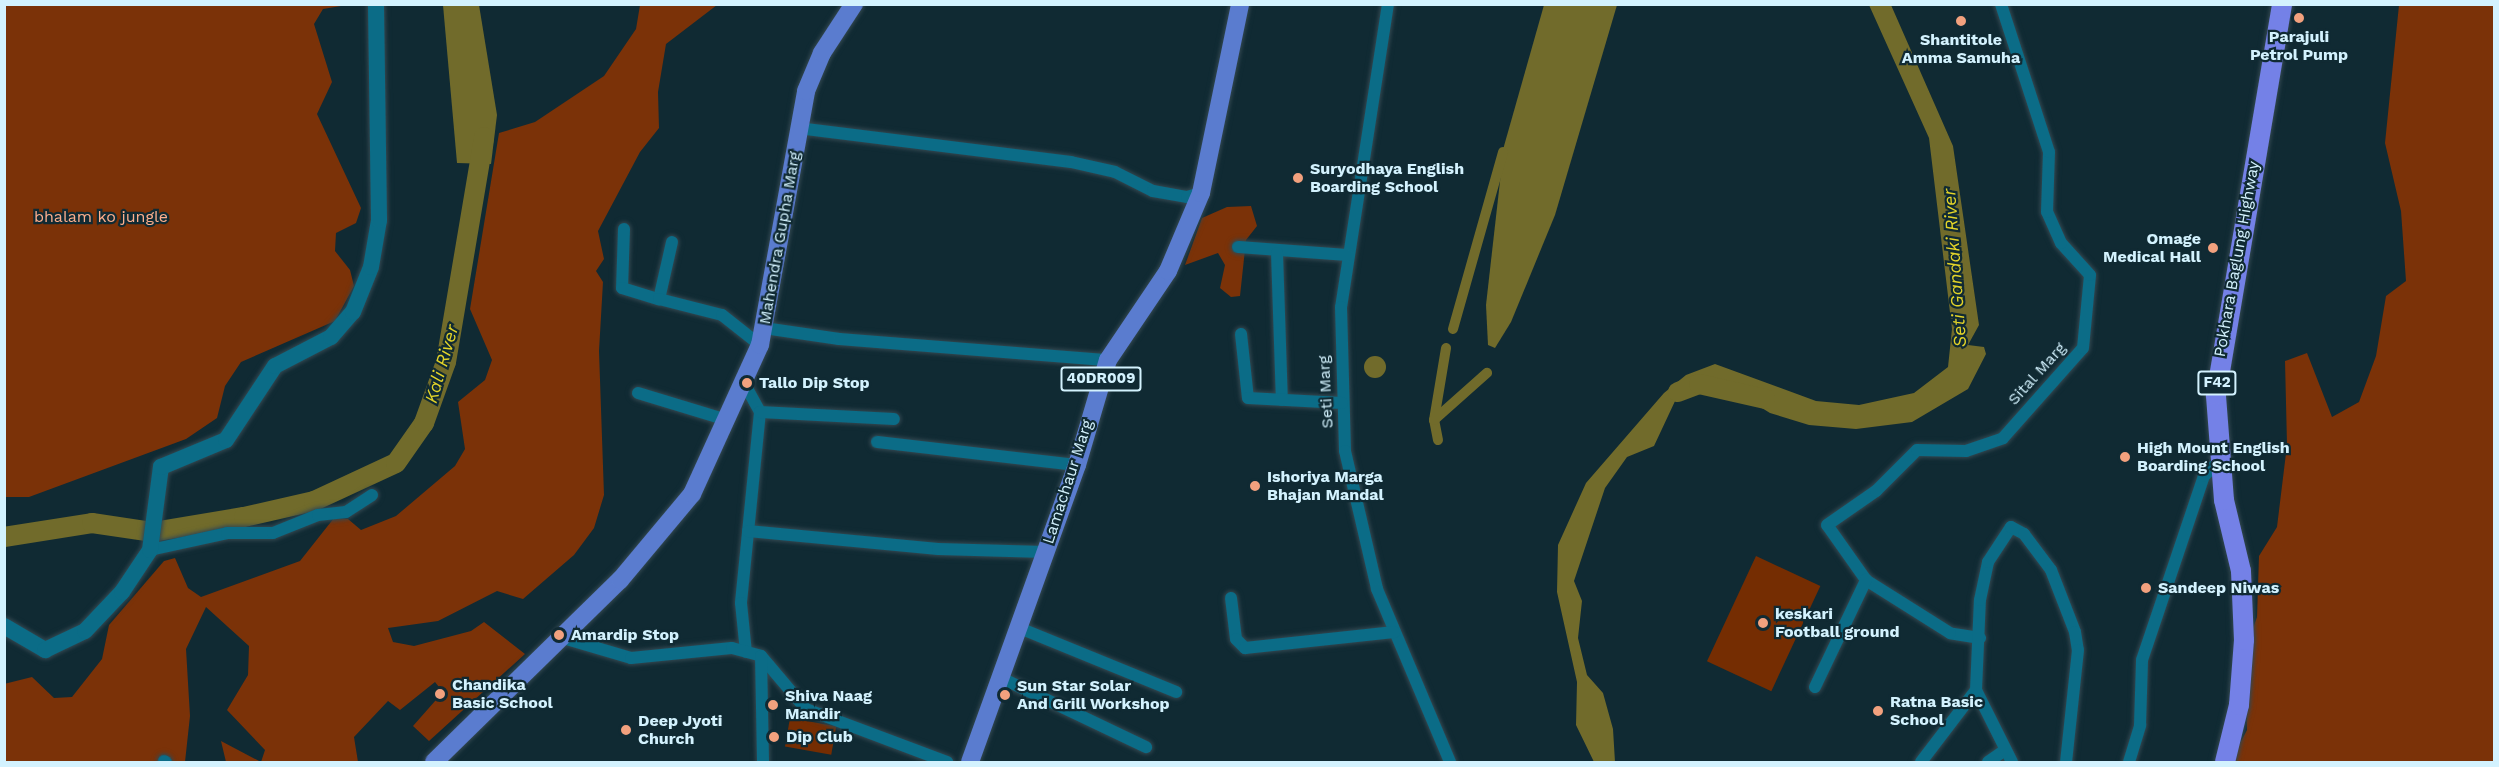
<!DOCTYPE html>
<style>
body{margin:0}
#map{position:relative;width:2499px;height:767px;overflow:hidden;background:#102a33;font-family:"Work Sans",sans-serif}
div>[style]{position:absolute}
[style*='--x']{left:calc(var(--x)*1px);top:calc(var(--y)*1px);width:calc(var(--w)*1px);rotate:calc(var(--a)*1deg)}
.green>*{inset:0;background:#752d02;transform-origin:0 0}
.forest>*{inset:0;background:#7b3208}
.water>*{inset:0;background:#716b2b}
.round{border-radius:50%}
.canal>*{height:10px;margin:-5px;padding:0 5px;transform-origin:5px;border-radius:5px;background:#716b2b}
.river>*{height:20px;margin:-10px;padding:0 10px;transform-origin:10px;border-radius:10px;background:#716b2b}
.roads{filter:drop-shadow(0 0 2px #334851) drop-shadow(0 0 2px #334851)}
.minor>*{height:12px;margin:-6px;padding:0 6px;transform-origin:6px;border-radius:6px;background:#0b6c87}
.secondary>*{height:16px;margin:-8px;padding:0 8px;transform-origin:8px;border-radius:8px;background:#0b6c87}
.primary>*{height:18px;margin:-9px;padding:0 9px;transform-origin:9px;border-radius:9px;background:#5a7ccf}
.trunk>*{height:20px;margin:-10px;padding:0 10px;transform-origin:10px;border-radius:10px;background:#7481e7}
.dots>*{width:16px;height:16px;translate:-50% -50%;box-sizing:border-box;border:3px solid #102a33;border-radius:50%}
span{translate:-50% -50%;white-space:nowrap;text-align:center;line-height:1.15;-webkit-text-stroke:4.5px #102a33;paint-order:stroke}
.shield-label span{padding:2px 4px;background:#102a33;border:2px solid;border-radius:4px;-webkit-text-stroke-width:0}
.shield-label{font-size:15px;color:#d3f2fe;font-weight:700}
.poi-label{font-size:16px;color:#d3f2fe;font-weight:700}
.left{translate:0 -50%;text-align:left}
.right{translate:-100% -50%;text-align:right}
.park-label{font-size:16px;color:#fdaf8d}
.street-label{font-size:16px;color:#d3f2fe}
.water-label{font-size:18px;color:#e3d429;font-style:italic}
.frame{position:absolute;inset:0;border:6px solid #d3f2fe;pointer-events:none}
</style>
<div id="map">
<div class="green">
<div style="left:1756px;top:556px;width:71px;height:116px;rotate:25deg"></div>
<div style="left:790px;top:718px;width:47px;height:29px;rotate:10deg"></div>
</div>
<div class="forest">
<div style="clip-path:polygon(4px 5px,347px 5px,323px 9px,314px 24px,332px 82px,317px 114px,361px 208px,356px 223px,336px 233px,335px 251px,350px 270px,354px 286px,335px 321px,241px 362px,225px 386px,217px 418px,186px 439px,29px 497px,4px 497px)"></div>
<div style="clip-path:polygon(640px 5px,717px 5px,666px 44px,658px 92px,659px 128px,640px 152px,598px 231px,604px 259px,596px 271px,603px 282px,599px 351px,604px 495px,594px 528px,574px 555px,523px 599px,497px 591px,438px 621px,388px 628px,393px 642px,414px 646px,471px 631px,484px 622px,525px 654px,429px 741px,413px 726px,443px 692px,435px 682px,400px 710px,388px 701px,354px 737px,358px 762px,226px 762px,221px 741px,261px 762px,265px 750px,227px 710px,248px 675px,249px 646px,206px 607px,186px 649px,190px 716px,185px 762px,5px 762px,4px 684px,32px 677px,54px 698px,72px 697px,102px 659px,109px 625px,164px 561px,175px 558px,188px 588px,201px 597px,300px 561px,334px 518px,348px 519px,361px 530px,396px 516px,455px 466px,465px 449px,458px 402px,485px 380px,492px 360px,470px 309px,499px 133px,535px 122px,604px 76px,636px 29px)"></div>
<div style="clip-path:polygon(2399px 5px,2494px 5px,2494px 762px,2230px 762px,2247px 730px,2244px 654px,2257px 617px,2259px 556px,2277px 527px,2287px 445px,2285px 361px,2307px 353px,2332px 417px,2359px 402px,2376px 356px,2386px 296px,2406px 281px,2401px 211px,2385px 143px)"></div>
<div style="clip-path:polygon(1251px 206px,1257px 226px,1246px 240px,1240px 296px,1231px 297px,1220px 288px,1225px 265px,1218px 253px,1185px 265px,1202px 218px,1227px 207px)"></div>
</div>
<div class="water">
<div style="clip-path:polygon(443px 5px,479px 5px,497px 115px,491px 164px,457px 163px)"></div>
<div style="clip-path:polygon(1544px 5px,1617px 5px,1555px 215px,1511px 322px,1495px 348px,1488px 345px,1486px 305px,1504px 146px)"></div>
<div style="clip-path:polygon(1869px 5px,1891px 5px,1953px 146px,1979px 325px,1968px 345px,1984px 347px,1986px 354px,1968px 389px,1912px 422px,1856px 429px,1809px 425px,1770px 413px,1721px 383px,1691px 388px,1676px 399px,1654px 446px,1627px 457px,1605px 488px,1574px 581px,1582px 601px,1578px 638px,1587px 675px,1603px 693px,1613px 729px,1615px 762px,1594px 762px,1576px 725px,1577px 682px,1557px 592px,1558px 545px,1586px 483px,1664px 393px,1686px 375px,1715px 364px,1816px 401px,1859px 405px,1914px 393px,1948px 367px,1952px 329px,1929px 138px)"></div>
<div class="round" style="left:1364px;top:356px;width:22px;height:22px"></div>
</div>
<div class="canal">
<div style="--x:1453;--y:329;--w:184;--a:-74.2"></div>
<div style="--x:1434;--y:420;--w:73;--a:-80.5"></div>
<div style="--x:1438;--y:440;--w:20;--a:-101"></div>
<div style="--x:1434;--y:420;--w:71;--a:-41.6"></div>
</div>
<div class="river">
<div style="--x:1678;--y:392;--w:22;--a:-21"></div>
<div style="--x:1699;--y:384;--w:68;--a:12.8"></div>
<div style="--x:4;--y:537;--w:89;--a:-9"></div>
<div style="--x:92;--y:523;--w:62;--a:8.4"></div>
<div style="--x:153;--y:532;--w:92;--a:-9.4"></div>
<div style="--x:244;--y:517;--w:72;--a:-12.9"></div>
<div style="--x:314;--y:501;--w:90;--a:-24.9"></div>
<div style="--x:396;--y:463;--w:49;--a:-55"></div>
<div style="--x:424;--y:423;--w:65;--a:-70.2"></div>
<div style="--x:446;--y:362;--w:228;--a:-80.4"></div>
</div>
<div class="roads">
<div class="minor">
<div style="--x:1388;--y:4;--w:307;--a:98.8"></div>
<div style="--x:1341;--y:307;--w:144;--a:88.4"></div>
<div style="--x:1345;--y:451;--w:142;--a:76.9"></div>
<div style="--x:1377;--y:589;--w:188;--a:67.1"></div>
<div style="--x:798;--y:128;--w:275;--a:7.1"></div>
<div style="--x:1071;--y:162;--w:45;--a:12.8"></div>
<div style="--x:1115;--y:172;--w:42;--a:26.6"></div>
<div style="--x:1153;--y:191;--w:35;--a:10"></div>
<div style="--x:1187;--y:197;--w:15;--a:-16"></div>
<div style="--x:624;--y:229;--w:59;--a:91.9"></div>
<div style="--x:622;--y:288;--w:39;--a:17"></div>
<div style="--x:672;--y:242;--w:58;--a:102.8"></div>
<div style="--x:659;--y:299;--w:65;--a:14.3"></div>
<div style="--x:722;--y:315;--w:48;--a:38.3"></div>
<div style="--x:1238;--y:247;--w:110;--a:4.2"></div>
<div style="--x:1277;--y:253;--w:147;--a:88.1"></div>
<div style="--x:764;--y:328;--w:76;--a:8.3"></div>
<div style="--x:839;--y:339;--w:270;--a:4.5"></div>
<div style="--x:1241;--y:334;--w:64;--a:83.8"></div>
<div style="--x:1248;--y:398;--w:94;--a:3"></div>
<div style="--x:744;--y:383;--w:33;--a:61"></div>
<div style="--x:760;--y:412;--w:192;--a:95.7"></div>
<div style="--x:741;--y:603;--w:49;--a:84.2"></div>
<div style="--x:638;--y:393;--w:93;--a:16.9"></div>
<div style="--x:760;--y:412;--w:134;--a:3"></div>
<div style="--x:877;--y:442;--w:201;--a:6.6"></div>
<div style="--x:748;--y:531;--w:191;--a:5.4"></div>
<div style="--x:938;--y:549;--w:107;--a:1.6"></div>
<div style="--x:150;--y:550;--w:79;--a:-12.4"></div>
<div style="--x:227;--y:533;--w:46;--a:0"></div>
<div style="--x:273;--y:533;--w:48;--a:-21.8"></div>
<div style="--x:318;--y:515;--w:28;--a:-6"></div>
<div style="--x:346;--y:512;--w:31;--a:-33"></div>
<div style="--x:1231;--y:598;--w:41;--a:83"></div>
<div style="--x:1236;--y:639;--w:13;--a:45"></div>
<div style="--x:1245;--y:648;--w:150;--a:-6.1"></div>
<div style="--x:1017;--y:627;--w:172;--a:22.2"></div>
<div style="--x:563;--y:638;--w:71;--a:16.4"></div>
<div style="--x:631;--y:658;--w:101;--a:-5.7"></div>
<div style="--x:732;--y:648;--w:30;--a:15"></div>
<div style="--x:761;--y:656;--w:70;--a:49.7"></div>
<div style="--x:806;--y:709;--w:151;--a:20.6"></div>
<div style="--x:1980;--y:638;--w:30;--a:-171"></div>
<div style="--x:1950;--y:633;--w:99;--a:-147.8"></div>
<div style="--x:1866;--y:580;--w:67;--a:-125.3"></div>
<div style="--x:1827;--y:525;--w:60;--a:-34.8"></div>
<div style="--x:1876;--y:491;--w:58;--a:-45"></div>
<div style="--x:1917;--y:450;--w:49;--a:1.2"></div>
<div style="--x:1966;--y:451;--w:39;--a:-19"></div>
<div style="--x:2003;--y:438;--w:120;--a:-48.4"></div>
<div style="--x:2083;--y:348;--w:73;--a:-84.5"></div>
<div style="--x:2090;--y:275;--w:43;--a:-132.2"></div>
<div style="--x:2061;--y:243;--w:34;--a:-114"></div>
<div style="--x:2047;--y:212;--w:60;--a:-88.1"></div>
<div style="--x:2049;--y:152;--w:156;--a:-108"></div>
<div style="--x:761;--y:656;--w:106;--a:88.9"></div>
<div style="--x:999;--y:677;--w:163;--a:25.5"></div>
<div style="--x:1815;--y:687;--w:119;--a:-64.5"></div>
<div style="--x:164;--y:761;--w:2;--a:27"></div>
<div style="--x:1921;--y:762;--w:91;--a:-52.6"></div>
<div style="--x:1988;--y:762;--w:21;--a:-35"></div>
<div style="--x:2012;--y:762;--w:80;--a:-116.6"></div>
<div style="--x:1976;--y:690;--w:90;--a:-87.5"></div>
<div style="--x:1980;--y:600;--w:39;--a:-78"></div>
<div style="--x:1988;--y:562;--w:42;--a:-56.7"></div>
<div style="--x:2011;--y:527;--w:15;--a:28"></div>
<div style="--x:2024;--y:534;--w:45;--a:53.1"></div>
<div style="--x:2051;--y:570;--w:66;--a:68.8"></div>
<div style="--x:2075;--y:632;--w:18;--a:81"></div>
<div style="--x:2078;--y:650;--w:113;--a:96.1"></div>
<div style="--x:2129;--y:762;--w:39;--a:-73"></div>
<div style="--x:2140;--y:725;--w:65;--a:-88.2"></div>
<div style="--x:2142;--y:660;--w:194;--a:-71.4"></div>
<div style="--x:2204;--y:476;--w:21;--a:-45"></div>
</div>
<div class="secondary">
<div style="--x:4;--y:626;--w:48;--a:30.3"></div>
<div style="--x:45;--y:650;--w:44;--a:-25.4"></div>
<div style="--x:85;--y:631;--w:54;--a:-46.5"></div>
<div style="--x:122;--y:592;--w:50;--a:-56.3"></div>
<div style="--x:150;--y:550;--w:84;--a:-82.5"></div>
<div style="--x:161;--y:467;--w:70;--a:-22.6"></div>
<div style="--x:226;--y:440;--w:89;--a:-56.5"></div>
<div style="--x:275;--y:366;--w:63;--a:-27.4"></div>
<div style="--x:331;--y:337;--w:33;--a:-49"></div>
<div style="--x:353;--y:312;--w:48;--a:-68.2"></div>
<div style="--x:371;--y:267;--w:48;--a:-80.3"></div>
<div style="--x:379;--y:220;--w:216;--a:-90.8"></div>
</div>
<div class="primary">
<div style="--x:434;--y:762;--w:260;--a:-44.4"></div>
<div style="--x:620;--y:580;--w:112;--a:-50.1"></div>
<div style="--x:692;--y:494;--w:164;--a:-65.5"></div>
<div style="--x:760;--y:345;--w:258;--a:-79.7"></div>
<div style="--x:806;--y:91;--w:41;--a:-67.2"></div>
<div style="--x:822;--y:53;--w:59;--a:-56.9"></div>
<div style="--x:970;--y:762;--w:316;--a:-70.2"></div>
<div style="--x:1077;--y:465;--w:109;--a:-73.6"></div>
<div style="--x:1108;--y:360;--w:107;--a:-56"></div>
<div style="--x:1168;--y:271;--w:85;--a:-67.1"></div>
<div style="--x:1201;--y:193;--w:193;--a:-78.3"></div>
</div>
<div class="trunk">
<div style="--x:2225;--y:762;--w:59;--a:-76.2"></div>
<div style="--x:2239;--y:705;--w:65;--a:-85.6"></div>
<div style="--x:2244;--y:640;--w:69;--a:-92.5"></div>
<div style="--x:2241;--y:571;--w:73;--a:-103.5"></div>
<div style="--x:2224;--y:500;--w:105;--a:-94.4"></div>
<div style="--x:2216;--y:395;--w:397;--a:-80.4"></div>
</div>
</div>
<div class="dots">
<div style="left:2299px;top:18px;background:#f2a17e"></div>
<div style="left:1961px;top:21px;background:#f2a17e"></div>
<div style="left:1298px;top:178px;background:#f2a17e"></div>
<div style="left:2213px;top:248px;background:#f2a17e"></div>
<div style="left:747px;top:383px;background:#f2a17e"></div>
<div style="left:2125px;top:457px;background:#f2a17e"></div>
<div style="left:1255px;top:486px;background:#f2a17e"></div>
<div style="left:2146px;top:588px;background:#f2a17e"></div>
<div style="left:1763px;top:623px;background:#f2a17e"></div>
<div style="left:559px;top:635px;background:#f2a17e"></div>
<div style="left:440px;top:694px;background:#f2a17e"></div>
<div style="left:1005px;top:695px;background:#f2a17e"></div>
<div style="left:773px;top:705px;background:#f2a17e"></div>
<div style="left:1878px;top:711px;background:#f2a17e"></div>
<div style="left:626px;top:730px;background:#f2a17e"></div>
<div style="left:774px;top:737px;background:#f2a17e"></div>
</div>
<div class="shield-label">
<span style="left:1101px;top:379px">40DR009</span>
<span style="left:2217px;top:383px">F42</span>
</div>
<div class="poi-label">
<span style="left:2299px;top:46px">Parajuli<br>Petrol Pump</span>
<span style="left:1961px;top:49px">Shantitole<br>Amma Samuha</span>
<span class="left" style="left:1310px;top:178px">Suryodhaya English<br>Boarding School</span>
<span class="right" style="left:2201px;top:248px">Omage<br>Medical Hall</span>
<span class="left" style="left:759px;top:383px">Tallo Dip Stop</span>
<span class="left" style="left:2137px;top:457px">High Mount English<br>Boarding School</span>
<span class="left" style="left:1267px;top:486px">Ishoriya Marga<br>Bhajan Mandal</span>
<span class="left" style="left:2158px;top:588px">Sandeep Niwas</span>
<span class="left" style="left:1775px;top:623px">keskari<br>Football ground</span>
<span class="left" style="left:571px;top:635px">Amardip Stop</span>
<span class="left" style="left:452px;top:694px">Chandika<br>Basic School</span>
<span class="left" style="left:1017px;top:695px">Sun Star Solar<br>And Grill Workshop</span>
<span class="left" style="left:785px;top:705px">Shiva Naag<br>Mandir</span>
<span class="left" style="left:1890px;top:711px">Ratna Basic<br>School</span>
<span class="left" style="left:638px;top:730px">Deep Jyoti<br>Church</span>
<span class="left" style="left:786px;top:737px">Dip Club</span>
</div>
<div class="park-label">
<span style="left:101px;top:217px">bhalam ko jungle</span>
</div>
<div class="street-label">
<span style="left:780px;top:238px;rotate:-80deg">Mahendra Gupha Marg</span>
<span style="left:2237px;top:259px;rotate:-80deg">Pokhara Baglung Highway</span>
<span style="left:2037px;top:374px;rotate:-48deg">Sital Marg</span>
<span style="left:1326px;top:392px;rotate:-93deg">Seti Marg</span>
<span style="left:1068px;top:482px;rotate:-72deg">Lamachaur Marg</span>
</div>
<div class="water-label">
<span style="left:1955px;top:268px;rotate:-94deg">Seti Gandaki River</span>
<span style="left:442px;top:364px;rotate:-74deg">Kali River</span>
</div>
<div class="frame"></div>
</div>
